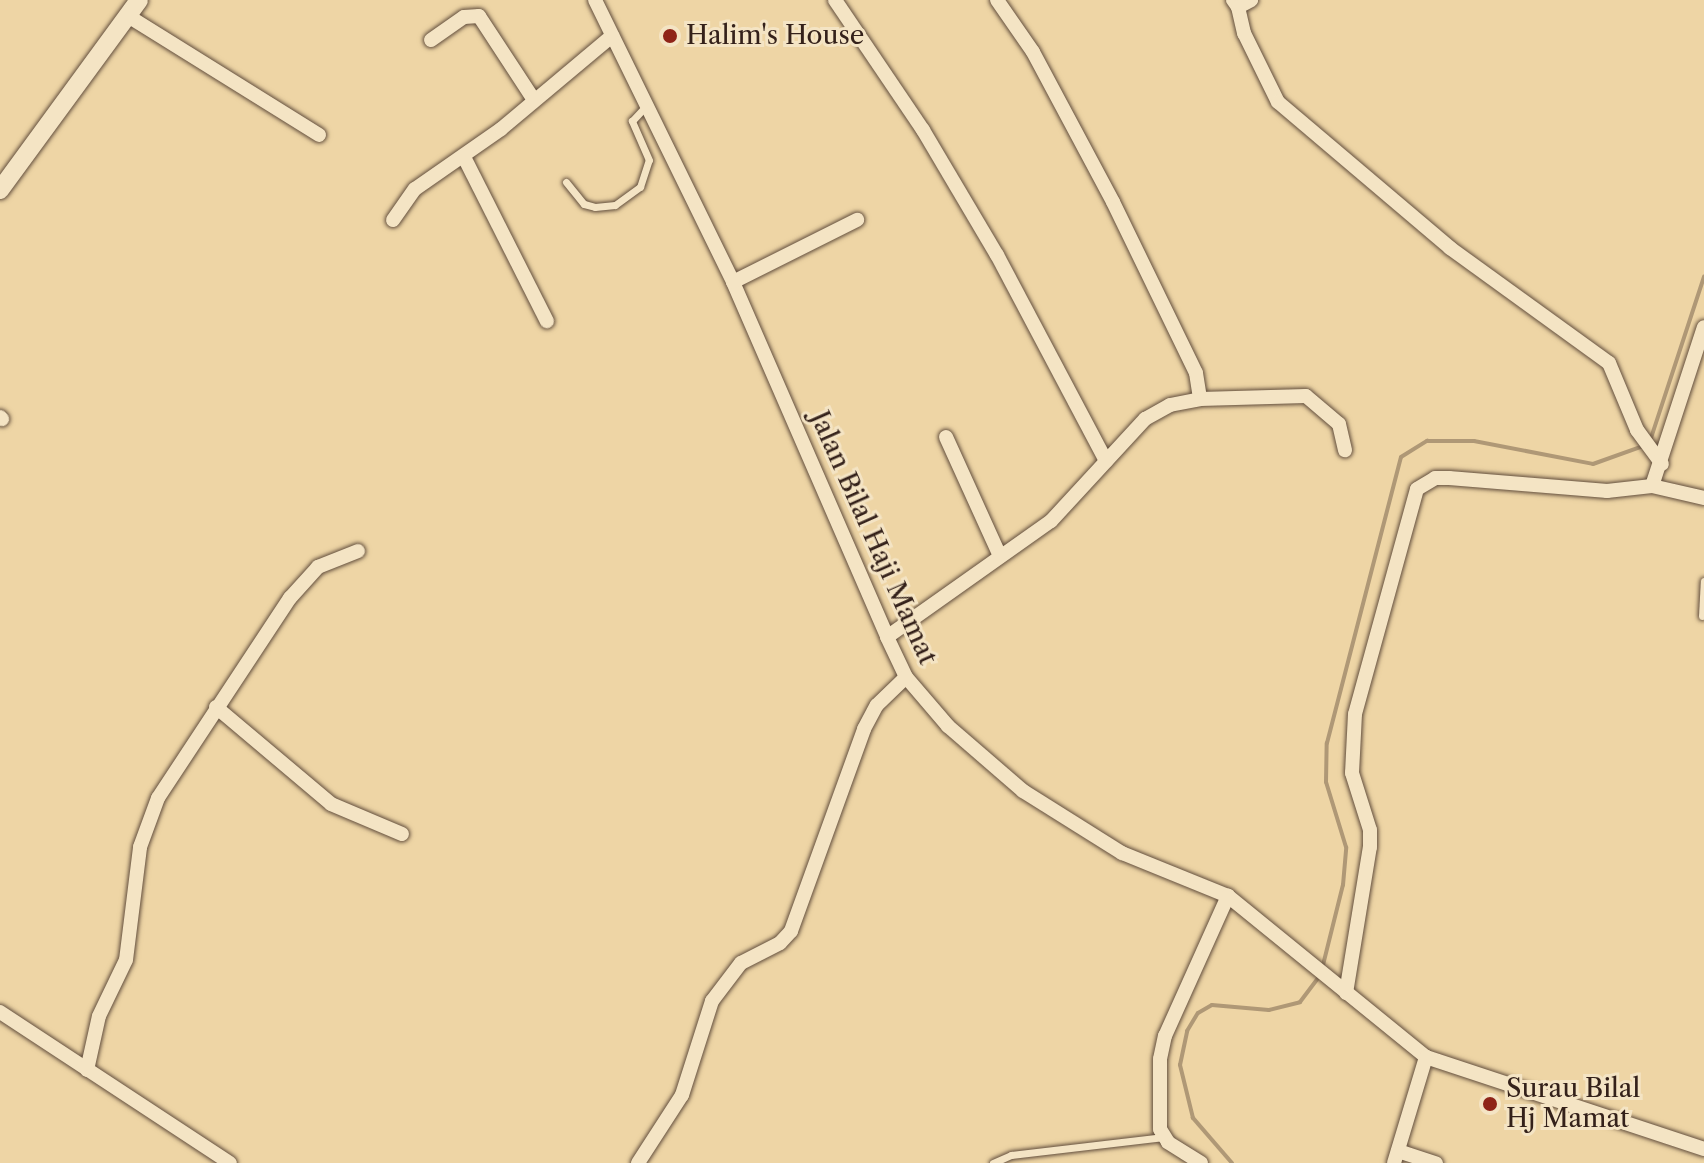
<!DOCTYPE html>
<style>
body{margin:0}
#map{position:relative;width:1704px;height:1163px;overflow:hidden;background:#eed5a5;font-family:"Libre Caslon Text",serif}
div>[style]{position:absolute}
[style*='--x']{left:calc(var(--x)*1px);top:calc(var(--y)*1px);width:calc(var(--w)*1px);rotate:calc(var(--a)*1deg)}
.stream>*{height:4px;margin:-2px;padding:0 2px;transform-origin:2px;border-radius:2px;background:#af9876}
.roads{filter:drop-shadow(0 0 2px #624e3d) drop-shadow(0 0 2px #624e3d)}
.lane>*{height:7px;margin:-3.5px;padding:0 3.5px;transform-origin:3.5px;border-radius:3.5px;background:#f4e4c4}
.street>*{height:14px;margin:-7px;padding:0 7px;transform-origin:7px;border-radius:7px;background:#f4e4c4}
.secondary>*{height:18px;margin:-9px;padding:0 9px;transform-origin:9px;border-radius:9px;background:#f4e4c4}
.dots>*{width:22px;height:22px;translate:-50% -50%;box-sizing:border-box;border:4px solid #f4e4c4;border-radius:50%}
span{translate:-50% -50%;white-space:nowrap;text-align:center;line-height:1.15;-webkit-text-stroke:6px #f4e4c4;paint-order:stroke}
.poi-label{font-size:26px;color:#34211a}
.left{translate:0 -50%;text-align:left}
.street-label{font-size:26px;color:#34211a}
</style>
<div id="map">
<div class="stream">
<div style="--x:1650;--y:441;--w:173;--a:-71.8"></div>
<div style="--x:1322;--y:969;--w:87;--a:-76"></div>
<div style="--x:1343;--y:885;--w:38;--a:-85"></div>
<div style="--x:1346;--y:847;--w:68;--a:-107.1"></div>
<div style="--x:1326;--y:782;--w:39;--a:-89"></div>
<div style="--x:1327;--y:743;--w:295;--a:-75.5"></div>
<div style="--x:1401;--y:457;--w:31;--a:-32"></div>
<div style="--x:1427;--y:441;--w:47;--a:0"></div>
<div style="--x:1474;--y:441;--w:121;--a:10.9"></div>
<div style="--x:1593;--y:464;--w:53;--a:-19.8"></div>
<div style="--x:1232;--y:1163;--w:60;--a:-130.9"></div>
<div style="--x:1193;--y:1118;--w:55;--a:-103.8"></div>
<div style="--x:1180;--y:1065;--w:35;--a:-78"></div>
<div style="--x:1187;--y:1031;--w:21;--a:-59"></div>
<div style="--x:1198;--y:1013;--w:16;--a:-30"></div>
<div style="--x:1212;--y:1005;--w:57;--a:5"></div>
<div style="--x:1269;--y:1010;--w:32;--a:-14"></div>
<div style="--x:1300;--y:1002;--w:31;--a:-53"></div>
</div>
<div class="roads">
<div class="lane">
<div style="--x:566;--y:182;--w:28;--a:51"></div>
<div style="--x:584;--y:204;--w:11;--a:15"></div>
<div style="--x:595;--y:207;--w:20;--a:-6"></div>
<div style="--x:615;--y:205;--w:31;--a:-36"></div>
<div style="--x:640;--y:187;--w:28;--a:-72"></div>
<div style="--x:649;--y:160;--w:43;--a:-113.6"></div>
<div style="--x:632;--y:121;--w:21;--a:-47"></div>
<div style="--x:1702;--y:616;--w:35;--a:-87"></div>
<div style="--x:993;--y:1163;--w:20;--a:-24"></div>
<div style="--x:1011;--y:1155;--w:154;--a:-6.7"></div>
</div>
<div class="street">
<div style="--x:595;--y:0;--w:314;--a:63.9"></div>
<div style="--x:733;--y:282;--w:387;--a:66.5"></div>
<div style="--x:887;--y:637;--w:44;--a:64.6"></div>
<div style="--x:906;--y:677;--w:65;--a:49.4"></div>
<div style="--x:948;--y:726;--w:99;--a:40.9"></div>
<div style="--x:1023;--y:791;--w:117;--a:32.1"></div>
<div style="--x:1122;--y:853;--w:114;--a:22.1"></div>
<div style="--x:1228;--y:896;--w:255;--a:39.1"></div>
<div style="--x:1426;--y:1057;--w:293;--a:18.3"></div>
<div style="--x:835;--y:0;--w:157;--a:55.9"></div>
<div style="--x:923;--y:130;--w:145;--a:59.4"></div>
<div style="--x:997;--y:255;--w:233;--a:62.1"></div>
<div style="--x:997;--y:0;--w:63;--a:55.3"></div>
<div style="--x:1033;--y:52;--w:170;--a:61.9"></div>
<div style="--x:1113;--y:202;--w:190;--a:64.1"></div>
<div style="--x:1196;--y:373;--w:26;--a:81"></div>
<div style="--x:1233;--y:0;--w:9;--a:54"></div>
<div style="--x:1238;--y:7;--w:15;--a:-28"></div>
<div style="--x:1238;--y:7;--w:27;--a:77"></div>
<div style="--x:1244;--y:33;--w:77;--a:63.8"></div>
<div style="--x:1278;--y:102;--w:226;--a:40.3"></div>
<div style="--x:1450;--y:248;--w:196;--a:35.9"></div>
<div style="--x:1609;--y:363;--w:73;--a:67.3"></div>
<div style="--x:1637;--y:430;--w:42;--a:53.7"></div>
<div style="--x:128;--y:16;--w:225;--a:31.9"></div>
<div style="--x:431;--y:40;--w:40;--a:-34.9"></div>
<div style="--x:464;--y:17;--w:15;--a:-4"></div>
<div style="--x:479;--y:16;--w:100;--a:56.8"></div>
<div style="--x:464;--y:157;--w:184;--a:63.2"></div>
<div style="--x:393;--y:220;--w:38;--a:-55"></div>
<div style="--x:415;--y:189;--w:105;--a:-34.9"></div>
<div style="--x:501;--y:129;--w:145;--a:-40"></div>
<div style="--x:733;--y:282;--w:139;--a:-26.6"></div>
<div style="--x:0;--y:417;--w:3;--a:45"></div>
<div style="--x:946;--y:437;--w:131;--a:65.6"></div>
<div style="--x:1652;--y:486;--w:167;--a:-71.9"></div>
<div style="--x:887;--y:637;--w:201;--a:-35.3"></div>
<div style="--x:1051;--y:521;--w:139;--a:-47.3"></div>
<div style="--x:1145;--y:419;--w:29;--a:-29"></div>
<div style="--x:1170;--y:405;--w:31;--a:-11"></div>
<div style="--x:1200;--y:399;--w:106;--a:-1.6"></div>
<div style="--x:1306;--y:396;--w:43;--a:40.3"></div>
<div style="--x:1339;--y:424;--w:27;--a:77"></div>
<div style="--x:216;--y:707;--w:150;--a:40.1"></div>
<div style="--x:331;--y:804;--w:77;--a:22.9"></div>
<div style="--x:1346;--y:993;--w:148;--a:-80.7"></div>
<div style="--x:1370;--y:847;--w:17;--a:-90"></div>
<div style="--x:1370;--y:830;--w:60;--a:-107.5"></div>
<div style="--x:1352;--y:773;--w:59;--a:-87.1"></div>
<div style="--x:1355;--y:714;--w:233;--a:-74.6"></div>
<div style="--x:1417;--y:489;--w:21;--a:-31"></div>
<div style="--x:1435;--y:478;--w:14;--a:0"></div>
<div style="--x:1449;--y:478;--w:159;--a:4.7"></div>
<div style="--x:1607;--y:491;--w:45;--a:-6.3"></div>
<div style="--x:1652;--y:486;--w:53;--a:13"></div>
<div style="--x:0;--y:1012;--w:275;--a:33.3"></div>
<div style="--x:87;--y:1070;--w:55;--a:-77.5"></div>
<div style="--x:99;--y:1016;--w:62;--a:-64.3"></div>
<div style="--x:126;--y:960;--w:114;--a:-82.9"></div>
<div style="--x:140;--y:847;--w:52;--a:-69.8"></div>
<div style="--x:158;--y:798;--w:240;--a:-56.6"></div>
<div style="--x:290;--y:598;--w:42;--a:-47.9"></div>
<div style="--x:318;--y:567;--w:43;--a:-21.8"></div>
<div style="--x:1398;--y:1151;--w:40;--a:18"></div>
<div style="--x:638;--y:1163;--w:81;--a:-57.1"></div>
<div style="--x:682;--y:1095;--w:99;--a:-72.3"></div>
<div style="--x:712;--y:1001;--w:48;--a:-52.7"></div>
<div style="--x:741;--y:963;--w:44;--a:-27.1"></div>
<div style="--x:780;--y:943;--w:16;--a:-47"></div>
<div style="--x:791;--y:931;--w:215;--a:-70.1"></div>
<div style="--x:864;--y:729;--w:27;--a:-62"></div>
<div style="--x:877;--y:705;--w:40;--a:-44"></div>
<div style="--x:1201;--y:1163;--w:39;--a:-148"></div>
<div style="--x:1168;--y:1142;--w:15;--a:-122"></div>
<div style="--x:1160;--y:1129;--w:70;--a:-90"></div>
<div style="--x:1160;--y:1059;--w:24;--a:-78"></div>
<div style="--x:1165;--y:1036;--w:154;--a:-65.8"></div>
<div style="--x:1394;--y:1163;--w:111;--a:-73.2"></div>
</div>
<div class="secondary">
<div style="--x:0;--y:190;--w:235;--a:-53.8"></div>
</div>
</div>
<div class="dots">
<div style="left:670px;top:36px;background:#8f2418"></div>
<div style="left:1490px;top:1104px;background:#8f2418"></div>
</div>
<div class="poi-label">
<span class="left" style="left:686px;top:36px">Halim's House</span>
<span class="left" style="left:1506px;top:1104px">Surau Bilal<br>Hj Mamat</span>
</div>
<div class="street-label">
<span style="left:873px;top:538px;rotate:66deg">Jalan Bilal Haji Mamat</span>
</div>
</div>
